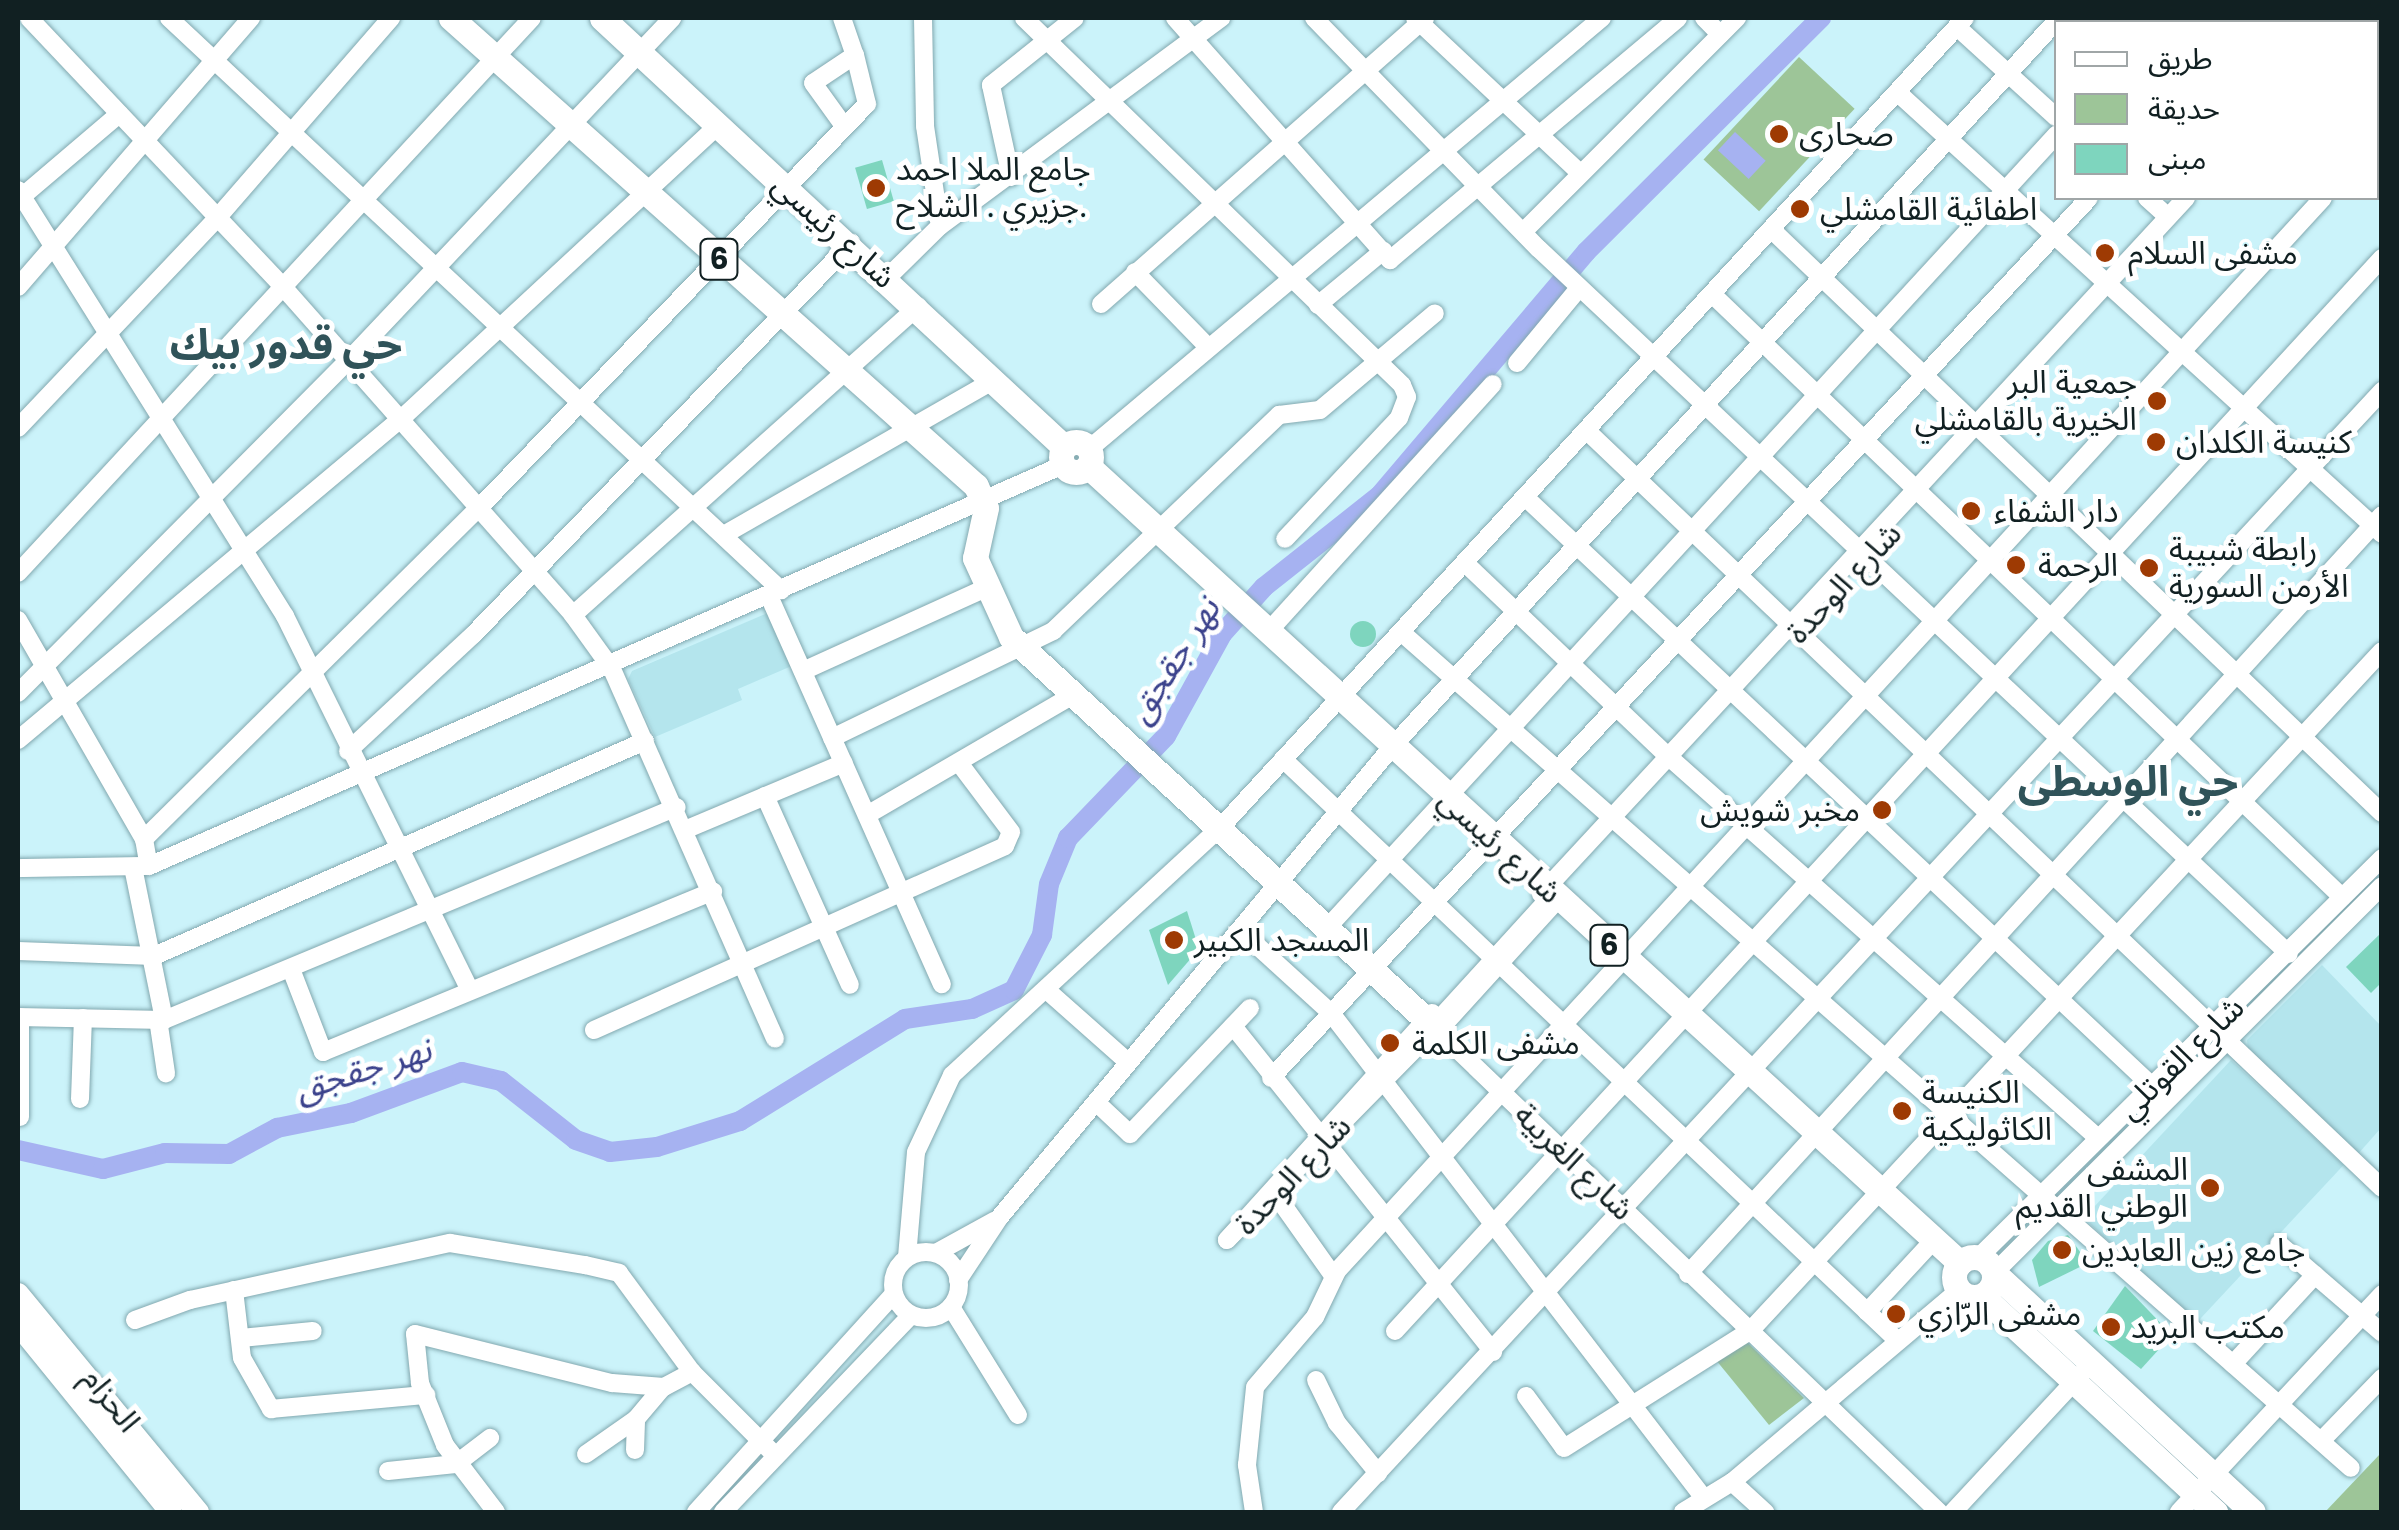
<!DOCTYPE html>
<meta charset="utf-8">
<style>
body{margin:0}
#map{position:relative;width:2399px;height:1530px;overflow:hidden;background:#cbf3fa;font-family:Poppins,"Noto Sans Arabic",sans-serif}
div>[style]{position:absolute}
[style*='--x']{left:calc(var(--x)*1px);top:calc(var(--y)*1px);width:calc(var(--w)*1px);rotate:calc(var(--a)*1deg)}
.built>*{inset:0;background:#b4e5ed;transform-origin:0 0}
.green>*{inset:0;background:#9dc598;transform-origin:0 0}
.water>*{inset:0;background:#a6b2f1;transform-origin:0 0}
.river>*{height:20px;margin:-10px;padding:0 10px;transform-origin:10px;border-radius:10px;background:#a6b2f1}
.building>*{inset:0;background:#7ed5be;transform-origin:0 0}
.round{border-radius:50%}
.roads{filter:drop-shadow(0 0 2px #82a8af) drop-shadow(0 0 2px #82a8af)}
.minor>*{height:18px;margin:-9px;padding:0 9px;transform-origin:9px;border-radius:9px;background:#fff}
.minor>.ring{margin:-9px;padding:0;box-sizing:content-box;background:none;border:18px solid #fff;border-radius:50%}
.major>*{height:22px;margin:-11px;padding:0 11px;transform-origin:11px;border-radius:11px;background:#fff}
.highway>*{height:25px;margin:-12.5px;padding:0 12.5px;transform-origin:12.5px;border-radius:12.5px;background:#fff}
.highway>.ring{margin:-12.5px;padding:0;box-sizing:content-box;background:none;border:25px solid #fff;border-radius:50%}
.dots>*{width:28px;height:28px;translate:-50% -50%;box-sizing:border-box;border:5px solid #fff;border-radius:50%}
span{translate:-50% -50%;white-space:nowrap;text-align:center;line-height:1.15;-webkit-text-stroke:10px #fff;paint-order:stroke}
.shield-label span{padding:2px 8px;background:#fff;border:2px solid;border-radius:8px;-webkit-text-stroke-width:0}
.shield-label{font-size:30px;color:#112022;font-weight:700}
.poi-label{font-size:32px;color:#112022}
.left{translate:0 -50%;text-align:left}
.right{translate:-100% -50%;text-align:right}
.street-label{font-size:32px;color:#112022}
.water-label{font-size:35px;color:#3b428c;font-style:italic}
.district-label{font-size:42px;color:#305359;font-weight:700}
.frame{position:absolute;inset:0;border:20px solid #112022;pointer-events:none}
.legend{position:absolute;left:2054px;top:20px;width:325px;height:180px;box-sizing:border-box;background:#fff;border:2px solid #a0a6a7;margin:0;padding:12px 18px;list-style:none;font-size:30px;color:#112022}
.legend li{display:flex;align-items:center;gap:20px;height:50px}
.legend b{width:50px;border:2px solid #a0a6a7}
</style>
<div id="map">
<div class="built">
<div style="clip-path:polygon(770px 612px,794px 665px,738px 689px,742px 700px,655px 737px,628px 679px,632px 671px)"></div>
<div style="clip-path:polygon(2322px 965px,2381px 1026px,2381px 1128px,2358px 1154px,2248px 1050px,2247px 1040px)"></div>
<div style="left:2231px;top:1060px;width:154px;height:216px;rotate:43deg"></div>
</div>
<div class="green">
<div style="left:1799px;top:57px;width:76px;height:140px;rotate:43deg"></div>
<div style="clip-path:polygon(1747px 1342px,1804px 1398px,1769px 1425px,1716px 1360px)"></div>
<div style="clip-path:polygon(2381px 1453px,2381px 1512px,2325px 1512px)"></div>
</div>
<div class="water">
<div style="left:1735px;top:132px;width:42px;height:25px;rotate:43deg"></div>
</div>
<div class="river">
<div style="--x:18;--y:1150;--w:87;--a:12.6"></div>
<div style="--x:103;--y:1169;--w:64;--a:-14.5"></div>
<div style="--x:165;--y:1153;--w:64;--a:0.9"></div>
<div style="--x:229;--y:1154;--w:55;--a:-28.4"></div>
<div style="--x:277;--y:1128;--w:76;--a:-11.5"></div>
<div style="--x:351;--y:1113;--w:118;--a:-20.3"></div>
<div style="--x:462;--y:1072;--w:40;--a:13"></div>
<div style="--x:501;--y:1081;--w:95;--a:38.2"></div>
<div style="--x:576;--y:1140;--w:36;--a:19"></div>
<div style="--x:610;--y:1152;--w:47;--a:-6.1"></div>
<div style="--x:657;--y:1147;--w:87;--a:-17.4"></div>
<div style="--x:740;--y:1121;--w:194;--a:-31.7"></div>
<div style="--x:905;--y:1019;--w:68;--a:-8.5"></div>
<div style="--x:972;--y:1009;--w:46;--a:-24.3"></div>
<div style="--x:1014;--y:990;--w:62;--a:-63"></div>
<div style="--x:1042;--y:935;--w:51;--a:-82.2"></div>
<div style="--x:1049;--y:884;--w:50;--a:-67.6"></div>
<div style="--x:1068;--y:838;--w:141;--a:-46.1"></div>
<div style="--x:1166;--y:736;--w:116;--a:-61.2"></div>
<div style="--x:1222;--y:634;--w:63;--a:-48.2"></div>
<div style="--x:1264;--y:587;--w:148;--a:-38.4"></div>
<div style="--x:1380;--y:495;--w:319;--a:-49.7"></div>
<div style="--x:1586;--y:252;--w:332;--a:-44.9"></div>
</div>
<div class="building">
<div style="left:882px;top:160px;width:43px;height:28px;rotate:74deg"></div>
<div class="round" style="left:1350px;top:621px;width:26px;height:26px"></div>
<div style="clip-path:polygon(1187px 911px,1199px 949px,1168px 985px,1149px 930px)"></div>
<div style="clip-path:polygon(2382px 932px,2382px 982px,2371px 993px,2346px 967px)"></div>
<div style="clip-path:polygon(2068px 1235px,2088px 1263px,2039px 1287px,2032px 1260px,2048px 1241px)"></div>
<div style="clip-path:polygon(2125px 1286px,2172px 1335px,2141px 1369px,2093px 1331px)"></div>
</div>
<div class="roads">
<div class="minor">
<div style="--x:29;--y:18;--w:371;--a:46.6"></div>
<div style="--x:284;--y:288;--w:436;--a:48.5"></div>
<div style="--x:573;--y:615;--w:67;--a:54.2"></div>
<div style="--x:612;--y:669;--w:404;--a:66.2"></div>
<div style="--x:169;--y:18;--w:838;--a:43.07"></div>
<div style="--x:842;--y:18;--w:39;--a:71"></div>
<div style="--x:855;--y:55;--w:50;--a:146.3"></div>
<div style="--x:813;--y:83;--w:53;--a:54.2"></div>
<div style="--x:923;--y:18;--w:108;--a:88.9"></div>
<div style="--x:925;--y:126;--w:101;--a:81.5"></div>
<div style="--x:1024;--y:18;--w:527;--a:44.15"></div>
<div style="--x:1402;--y:385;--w:13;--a:67"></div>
<div style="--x:1407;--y:397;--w:22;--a:111"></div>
<div style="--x:1399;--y:418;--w:166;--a:133.3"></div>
<div style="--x:1175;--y:18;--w:324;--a:48.4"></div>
<div style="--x:1390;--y:260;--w:376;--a:-40"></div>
<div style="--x:1314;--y:18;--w:322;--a:45.8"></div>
<div style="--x:1539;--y:249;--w:1029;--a:43.23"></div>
<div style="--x:1415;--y:18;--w:226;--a:43.2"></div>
<div style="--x:1704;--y:18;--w:23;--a:45"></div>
<div style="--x:2075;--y:18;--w:7;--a:34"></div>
<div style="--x:2205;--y:18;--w:7;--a:34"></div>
<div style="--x:2331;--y:18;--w:7;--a:34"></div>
<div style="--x:2160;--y:22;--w:6;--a:-45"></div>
<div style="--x:2251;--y:22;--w:6;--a:-39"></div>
<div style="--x:2361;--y:22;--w:6;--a:-39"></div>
<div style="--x:1957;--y:27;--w:134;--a:42.3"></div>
<div style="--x:1897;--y:92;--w:656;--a:42.34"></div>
<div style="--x:2376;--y:140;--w:8;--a:-45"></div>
<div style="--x:2376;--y:172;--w:7;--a:34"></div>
<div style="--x:1011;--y:177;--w:94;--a:-102.3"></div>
<div style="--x:991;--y:85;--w:107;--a:-38.6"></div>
<div style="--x:18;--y:190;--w:503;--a:57.92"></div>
<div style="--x:285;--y:616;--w:417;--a:63.7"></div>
<div style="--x:2147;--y:198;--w:28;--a:42"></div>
<div style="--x:18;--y:200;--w:133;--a:-40.4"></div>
<div style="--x:1771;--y:229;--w:845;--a:43.71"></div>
<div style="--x:1523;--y:232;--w:303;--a:-45"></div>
<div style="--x:1135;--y:272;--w:103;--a:45.8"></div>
<div style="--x:887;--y:278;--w:74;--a:-44.5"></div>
<div style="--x:940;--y:226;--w:350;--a:-36.5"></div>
<div style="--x:18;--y:287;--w:356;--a:-49.1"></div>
<div style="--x:1712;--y:294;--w:872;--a:43.75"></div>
<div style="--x:1101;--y:304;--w:432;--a:-41.4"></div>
<div style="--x:1318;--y:305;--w:85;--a:-39.7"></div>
<div style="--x:1517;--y:363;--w:97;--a:-50.4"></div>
<div style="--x:18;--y:428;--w:291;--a:-46.5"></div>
<div style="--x:218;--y:217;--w:264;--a:-49"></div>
<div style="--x:1586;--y:430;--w:1099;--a:43.6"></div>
<div style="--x:1089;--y:449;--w:670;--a:-40.04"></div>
<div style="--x:1525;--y:497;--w:860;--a:43.21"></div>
<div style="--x:727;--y:533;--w:308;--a:-29.8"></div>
<div style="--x:1465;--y:563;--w:282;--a:43.6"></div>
<div style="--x:1669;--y:757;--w:574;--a:41.61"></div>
<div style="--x:18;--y:573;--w:756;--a:-47.2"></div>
<div style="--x:769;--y:596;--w:425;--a:66"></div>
<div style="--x:573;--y:615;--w:463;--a:-41.8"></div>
<div style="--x:18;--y:620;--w:253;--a:60.1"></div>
<div style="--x:144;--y:839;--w:27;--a:80"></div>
<div style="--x:1401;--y:632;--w:1265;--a:41.35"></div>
<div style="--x:1267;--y:633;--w:336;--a:-47.8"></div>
<div style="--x:803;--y:671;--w:199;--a:-24.4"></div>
<div style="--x:18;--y:693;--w:468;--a:-45.2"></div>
<div style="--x:348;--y:361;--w:472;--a:-46.6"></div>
<div style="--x:832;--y:738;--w:246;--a:-25.8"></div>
<div style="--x:1053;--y:631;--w:313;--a:-43.7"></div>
<div style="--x:1279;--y:415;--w:41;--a:-7"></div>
<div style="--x:1320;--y:410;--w:150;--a:-40.1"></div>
<div style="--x:18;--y:740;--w:500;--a:-40"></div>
<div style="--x:401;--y:419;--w:431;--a:-42.8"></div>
<div style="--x:348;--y:751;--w:171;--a:-42.9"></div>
<div style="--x:473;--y:635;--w:545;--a:-46.04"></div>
<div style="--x:1283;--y:759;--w:845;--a:43.42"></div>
<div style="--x:765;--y:796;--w:207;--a:65.8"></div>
<div style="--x:867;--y:815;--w:241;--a:-30.2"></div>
<div style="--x:687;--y:829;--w:170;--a:-22.8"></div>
<div style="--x:144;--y:839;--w:471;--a:-44.7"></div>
<div style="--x:479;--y:508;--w:560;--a:-46.16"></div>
<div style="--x:867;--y:104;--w:50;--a:-103.8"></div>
<div style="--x:133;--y:867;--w:156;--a:78.5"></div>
<div style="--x:18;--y:868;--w:131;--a:-0.9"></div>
<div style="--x:149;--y:866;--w:998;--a:-23.69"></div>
<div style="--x:1541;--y:894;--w:949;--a:-47.18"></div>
<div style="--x:1328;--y:927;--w:1076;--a:-47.41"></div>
<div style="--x:1242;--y:932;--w:120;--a:42.3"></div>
<div style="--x:1331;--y:1013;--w:610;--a:52.45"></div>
<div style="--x:18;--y:951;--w:136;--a:2.1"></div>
<div style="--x:154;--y:956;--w:536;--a:-23.65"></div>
<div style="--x:291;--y:969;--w:89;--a:68.9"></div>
<div style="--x:323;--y:1052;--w:422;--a:-22.4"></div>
<div style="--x:1050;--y:993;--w:104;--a:41.5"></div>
<div style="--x:1432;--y:1013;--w:306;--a:132.1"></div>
<div style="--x:1227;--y:1240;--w:297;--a:-45.5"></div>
<div style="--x:1435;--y:1028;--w:699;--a:43.84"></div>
<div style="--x:18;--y:1017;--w:146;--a:1.2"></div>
<div style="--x:164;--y:1020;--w:555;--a:-22.55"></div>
<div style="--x:158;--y:1019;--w:55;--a:81.6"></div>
<div style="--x:1233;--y:1026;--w:417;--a:51.4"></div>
<div style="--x:594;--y:1030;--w:450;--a:-24.1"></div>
<div style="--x:1005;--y:846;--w:15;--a:-67"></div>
<div style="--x:1011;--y:832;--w:85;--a:-126.9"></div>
<div style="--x:1271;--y:1078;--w:1201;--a:-47.09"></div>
<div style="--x:80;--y:1099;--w:81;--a:-87.9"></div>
<div style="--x:1098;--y:1104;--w:44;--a:43.2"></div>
<div style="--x:1130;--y:1134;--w:174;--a:-46.4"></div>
<div style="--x:20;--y:1117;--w:100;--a:-90"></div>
<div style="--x:1276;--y:1195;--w:100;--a:54.7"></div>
<div style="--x:2279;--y:1244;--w:136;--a:40.8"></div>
<div class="ring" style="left:893px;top:1252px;width:48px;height:48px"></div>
<div style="--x:936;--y:1253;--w:66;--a:-28.9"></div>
<div style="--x:907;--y:1257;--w:105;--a:-85.1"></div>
<div style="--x:916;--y:1152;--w:85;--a:-64.9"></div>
<div style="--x:952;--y:1075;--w:366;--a:-42.7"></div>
<div style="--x:1221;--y:827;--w:1099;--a:-47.4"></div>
<div style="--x:1979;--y:1257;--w:567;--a:-44.71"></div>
<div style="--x:1994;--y:1273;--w:548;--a:-44.93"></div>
<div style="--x:1688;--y:1274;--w:1028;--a:-47.56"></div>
<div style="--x:958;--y:1280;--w:74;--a:-56.5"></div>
<div style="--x:999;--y:1218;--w:613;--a:-50.16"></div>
<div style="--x:1392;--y:747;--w:988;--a:-47.54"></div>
<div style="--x:234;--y:1290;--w:68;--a:83.3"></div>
<div style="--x:242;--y:1358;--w:59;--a:60.4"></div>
<div style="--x:271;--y:1409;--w:156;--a:-5.2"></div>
<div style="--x:951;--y:1307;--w:127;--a:58.2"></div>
<div style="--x:1867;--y:1312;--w:98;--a:-47.1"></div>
<div style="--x:135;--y:1320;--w:59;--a:-20"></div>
<div style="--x:190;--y:1300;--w:266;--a:-12.4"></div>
<div style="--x:450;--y:1243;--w:137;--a:9.3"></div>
<div style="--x:585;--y:1265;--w:35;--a:13"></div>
<div style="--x:619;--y:1273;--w:123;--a:53.6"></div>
<div style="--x:692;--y:1372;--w:116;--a:45"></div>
<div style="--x:1395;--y:1331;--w:1458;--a:-47.39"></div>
<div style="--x:241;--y:1338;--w:72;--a:-5.6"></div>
<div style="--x:2233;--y:1364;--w:121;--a:-47.3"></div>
<div style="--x:1316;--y:1380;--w:48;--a:64"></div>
<div style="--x:1337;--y:1423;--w:65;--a:50.6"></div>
<div style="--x:1526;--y:1396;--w:64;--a:53.8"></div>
<div style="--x:1564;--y:1448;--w:220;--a:-32.2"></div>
<div style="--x:1750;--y:1331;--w:928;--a:-47.1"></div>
<div style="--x:2321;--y:1441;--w:88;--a:-45.9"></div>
<div style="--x:635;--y:1450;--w:31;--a:-88"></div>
<div style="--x:586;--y:1454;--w:61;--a:-35"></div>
<div style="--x:636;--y:1419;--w:42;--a:-49.8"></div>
<div style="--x:388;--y:1471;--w:68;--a:-5.9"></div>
<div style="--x:456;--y:1464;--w:43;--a:-37.4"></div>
<div style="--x:1732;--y:1482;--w:45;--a:42.3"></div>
<div style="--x:496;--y:1512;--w:84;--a:-127.3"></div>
<div style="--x:445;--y:1445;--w:67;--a:-112"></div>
<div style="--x:420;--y:1383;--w:49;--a:-95.8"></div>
<div style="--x:415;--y:1334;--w:203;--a:14"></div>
<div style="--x:612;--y:1383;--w:52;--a:4.4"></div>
<div style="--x:664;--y:1387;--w:32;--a:-28"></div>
<div style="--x:696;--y:1512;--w:294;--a:-47.8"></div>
<div style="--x:723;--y:1512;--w:272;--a:-46.3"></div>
<div style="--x:1254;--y:1512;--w:48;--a:-98.5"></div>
<div style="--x:1247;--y:1465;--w:78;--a:-84.1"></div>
<div style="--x:1255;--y:1387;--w:92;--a:-49.4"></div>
<div style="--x:1315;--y:1317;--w:51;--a:-64.4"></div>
<div style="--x:1337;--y:1271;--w:1457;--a:-47.42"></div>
<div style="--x:1341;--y:1512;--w:1530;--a:-47.12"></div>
<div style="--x:1683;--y:1512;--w:57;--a:-31.5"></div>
<div style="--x:1732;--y:1482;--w:297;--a:-40.2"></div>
<div style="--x:1953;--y:1512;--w:190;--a:-47.1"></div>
<div style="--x:2179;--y:1512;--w:298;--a:-47"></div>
</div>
<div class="major">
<div style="--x:18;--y:1294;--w:283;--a:50.5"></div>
<div style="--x:18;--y:1324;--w:242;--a:50.9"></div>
</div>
<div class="highway">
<div style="--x:451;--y:18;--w:703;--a:41.71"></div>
<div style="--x:976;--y:486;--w:24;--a:66"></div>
<div style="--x:986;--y:508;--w:51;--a:102.4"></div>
<div style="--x:975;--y:558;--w:87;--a:65.5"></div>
<div style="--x:1011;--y:637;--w:577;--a:42.68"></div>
<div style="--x:1435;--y:1028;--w:178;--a:-47.7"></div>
<div style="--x:602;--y:18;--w:630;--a:42.88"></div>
<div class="ring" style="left:1061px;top:442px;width:5px;height:5px"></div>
<div style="--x:1088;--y:466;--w:1181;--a:42.43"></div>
<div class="ring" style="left:1954px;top:1257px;width:15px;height:15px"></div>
<div style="--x:1994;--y:1273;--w:352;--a:42.7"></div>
<div style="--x:1982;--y:1296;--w:318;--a:42.8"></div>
</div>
</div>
<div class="dots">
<div style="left:1779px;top:134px;background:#9e3a03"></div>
<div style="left:876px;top:188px;background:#9e3a03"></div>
<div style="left:1800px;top:209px;background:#9e3a03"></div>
<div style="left:2105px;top:253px;background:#9e3a03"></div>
<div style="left:2157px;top:401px;background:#9e3a03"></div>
<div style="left:2156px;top:442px;background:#9e3a03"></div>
<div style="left:1971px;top:511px;background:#9e3a03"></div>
<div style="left:2016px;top:565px;background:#9e3a03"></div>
<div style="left:2149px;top:568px;background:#9e3a03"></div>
<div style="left:1882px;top:810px;background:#9e3a03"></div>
<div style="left:1174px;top:940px;background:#9e3a03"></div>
<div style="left:1390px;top:1043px;background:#9e3a03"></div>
<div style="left:1902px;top:1111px;background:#9e3a03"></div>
<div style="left:2210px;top:1188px;background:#9e3a03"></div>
<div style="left:2062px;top:1250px;background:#9e3a03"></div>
<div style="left:1896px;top:1314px;background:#9e3a03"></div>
<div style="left:2111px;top:1327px;background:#9e3a03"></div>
</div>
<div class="shield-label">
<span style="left:719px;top:259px">6</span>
<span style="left:1609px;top:945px">6</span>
</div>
<div class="poi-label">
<span class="left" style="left:1799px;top:134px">صحارى</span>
<span class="left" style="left:896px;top:188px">جامع الملا احمد<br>جزيري . الشلاح.</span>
<span class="left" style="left:1820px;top:209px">اطفائية القامشلي</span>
<span class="left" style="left:2128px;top:253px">مشفى السلام</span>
<span class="right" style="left:2137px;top:401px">جمعية البر<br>الخيرية بالقامشلي</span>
<span class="left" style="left:2176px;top:442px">كنيسة الكلدان</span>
<span class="left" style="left:1994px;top:511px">دار الشفاء</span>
<span class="left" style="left:2169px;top:568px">رابطة شبيبة<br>اﻷرمن السورية</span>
<span class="left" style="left:2038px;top:565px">الرحمة</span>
<span class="right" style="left:1860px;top:810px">مخبر شويش</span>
<span class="left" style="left:1194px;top:940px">المسجد الكبير</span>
<span class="left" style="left:1412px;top:1043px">مشفى الكلمة</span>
<span class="left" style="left:1922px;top:1111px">الكنيسة<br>الكاثوليكية</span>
<span class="right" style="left:2188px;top:1188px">المشفى<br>الوطني القديم</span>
<span class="left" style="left:2082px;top:1250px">جامع زين العابدين</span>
<span class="left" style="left:1918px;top:1314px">مشفى الرّازي</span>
<span class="left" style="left:2131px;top:1327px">مكتب البريد</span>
</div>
<div class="street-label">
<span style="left:834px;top:231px;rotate:42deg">شارع رئيسي</span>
<span style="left:1844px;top:583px;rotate:-47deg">شارع الوحدة</span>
<span style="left:1500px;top:846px;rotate:42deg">شارع رئيسي</span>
<span style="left:2181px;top:1058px;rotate:-44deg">شارع القوتلي</span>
<span style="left:1574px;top:1162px;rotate:44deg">شارع الغربية</span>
<span style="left:1293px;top:1175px;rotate:-46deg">شارع الوحدة</span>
<span style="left:111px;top:1400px;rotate:52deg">الحزام</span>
</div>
<div class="water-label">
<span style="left:1173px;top:660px;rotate:-57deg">نهر جقجق</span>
<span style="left:363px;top:1069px;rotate:-17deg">نهر جقجق</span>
</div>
<div class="district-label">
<span style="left:286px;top:345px">حي قدور بيك</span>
<span style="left:2128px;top:782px">حي الوسطى</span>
</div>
<div class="frame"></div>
<ul class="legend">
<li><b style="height:12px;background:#fff"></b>طريق</li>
<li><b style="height:28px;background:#9dc598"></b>حديقة</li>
<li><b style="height:28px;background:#7ed5be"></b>مبنى</li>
</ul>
</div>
